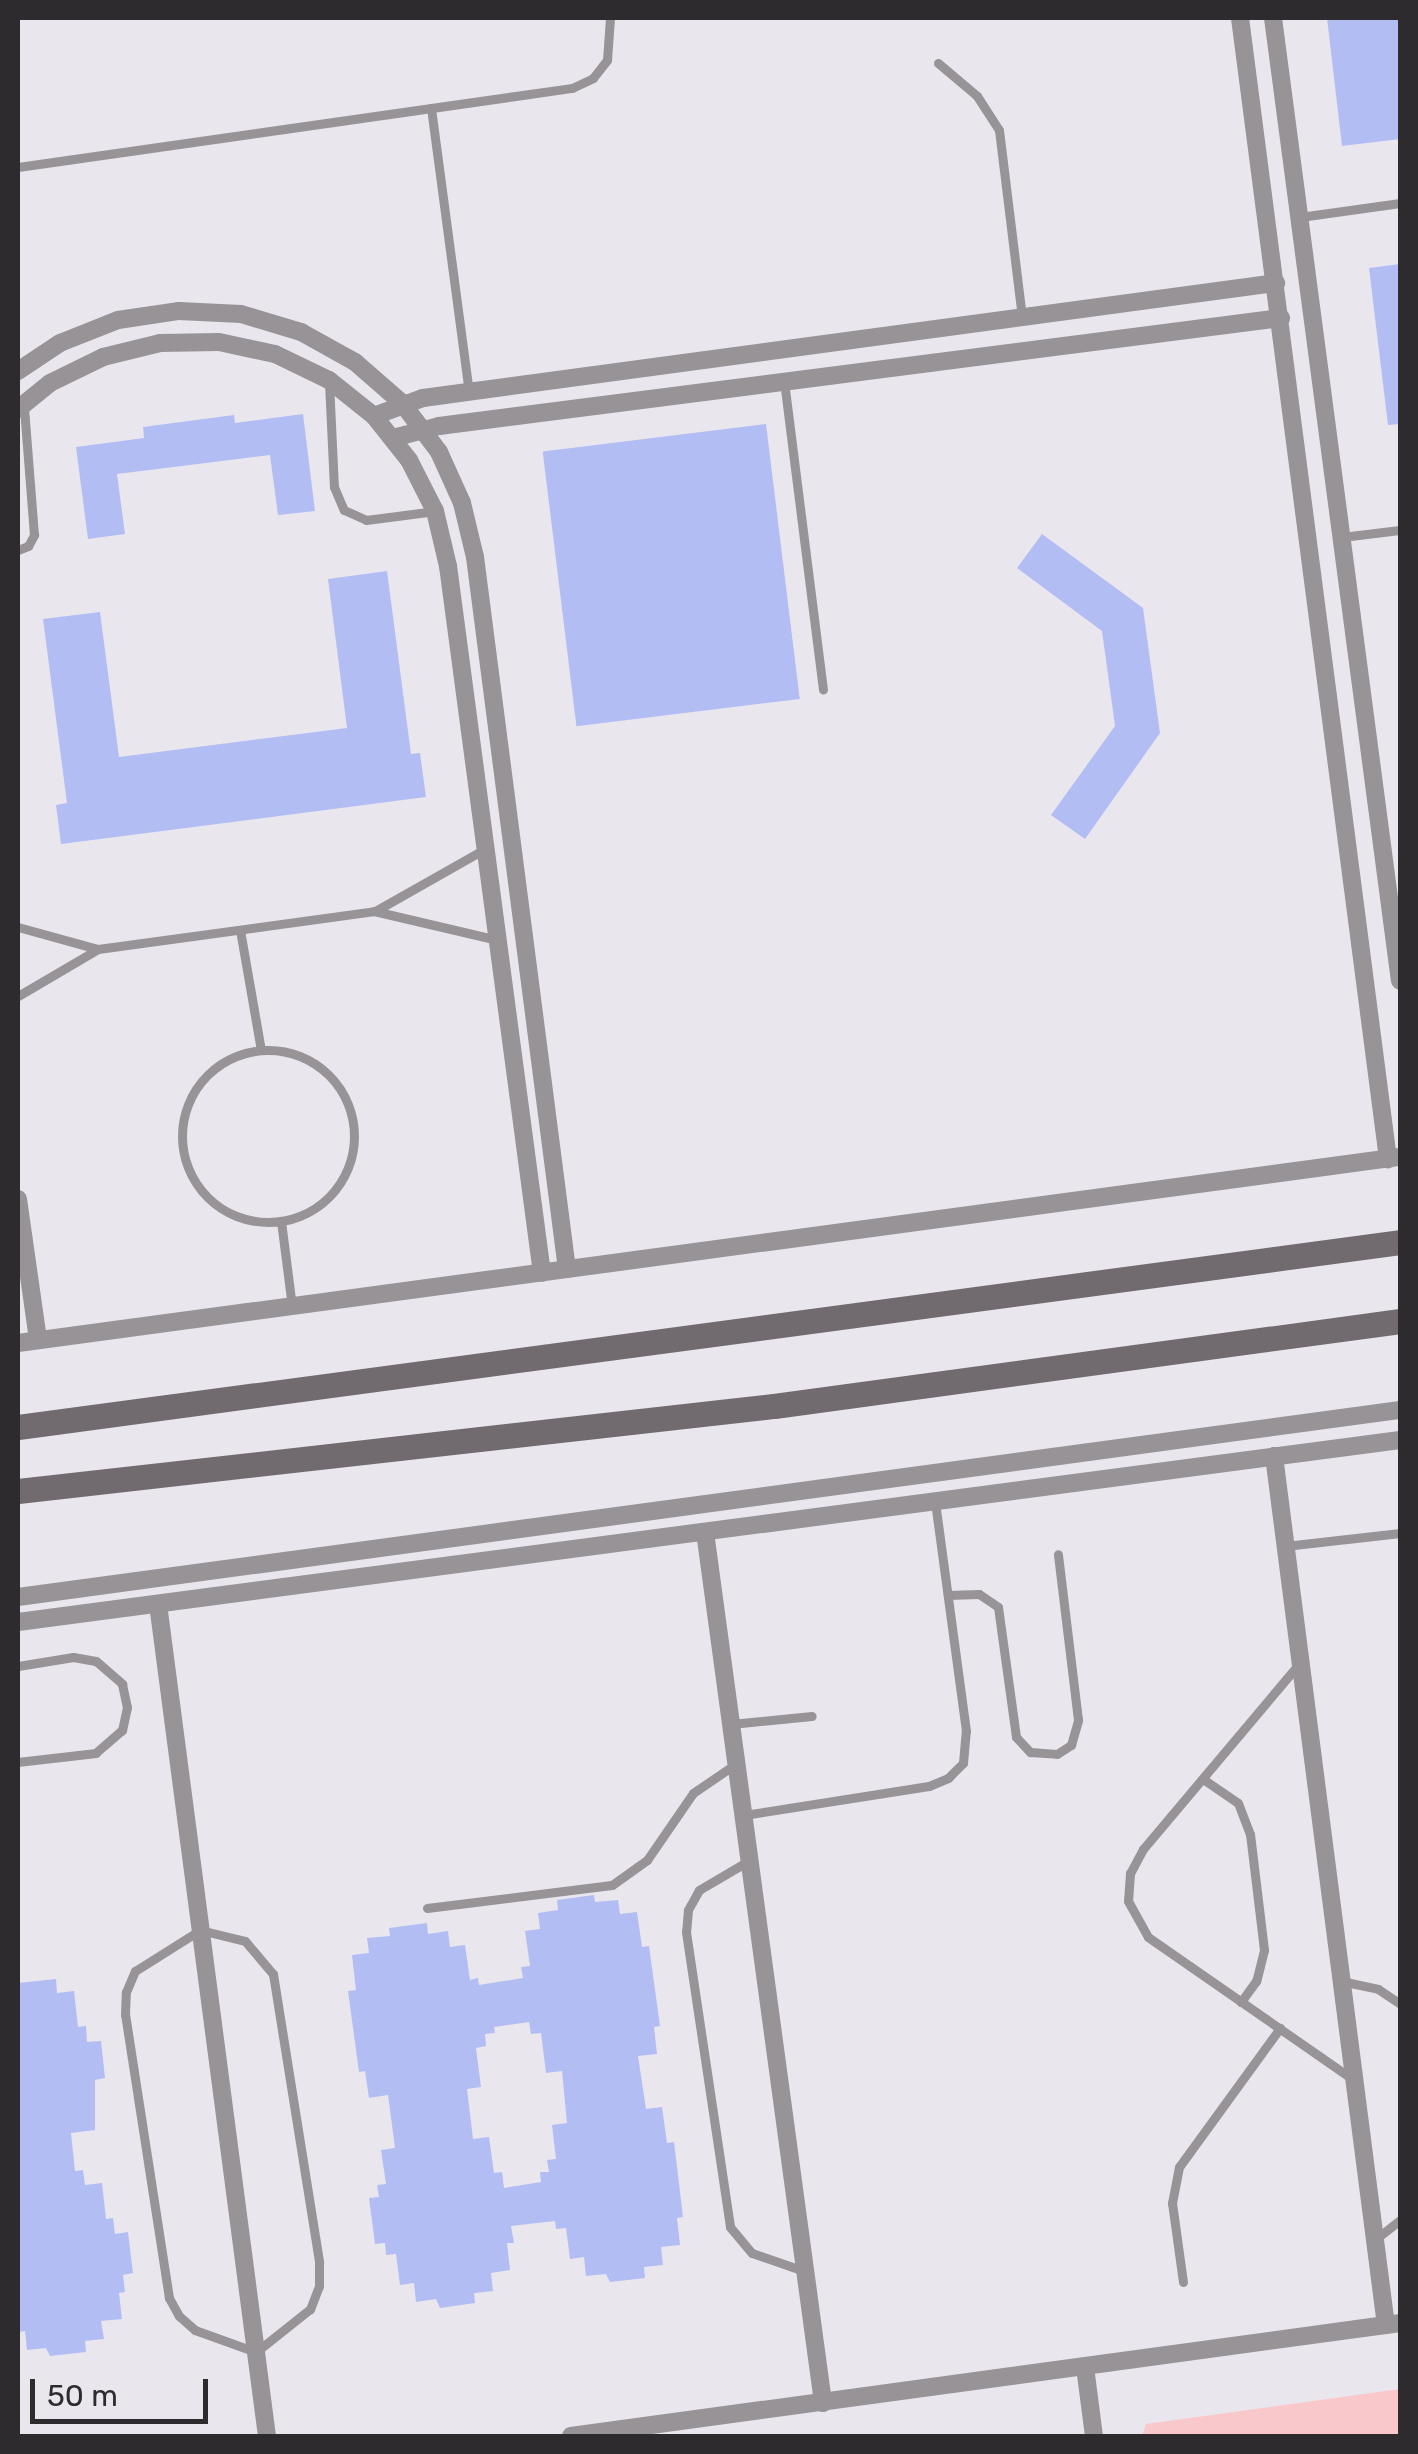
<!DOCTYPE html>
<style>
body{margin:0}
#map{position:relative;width:1418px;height:2454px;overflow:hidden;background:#eae6ee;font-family:Rubik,sans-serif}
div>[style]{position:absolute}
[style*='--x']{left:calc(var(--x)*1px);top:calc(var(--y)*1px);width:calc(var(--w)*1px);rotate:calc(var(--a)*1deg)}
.green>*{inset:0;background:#f8c8ca}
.building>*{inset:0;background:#b2bef3;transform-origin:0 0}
.lane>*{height:9px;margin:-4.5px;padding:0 4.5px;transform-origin:4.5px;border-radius:4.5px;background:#979396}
.lane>.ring{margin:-4.5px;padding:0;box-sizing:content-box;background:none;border:9px solid #979396;border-radius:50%}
.street>*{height:18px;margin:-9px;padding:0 9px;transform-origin:9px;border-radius:9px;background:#979396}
.secondary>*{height:25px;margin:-12.5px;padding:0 12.5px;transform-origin:12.5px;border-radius:12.5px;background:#716b6f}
span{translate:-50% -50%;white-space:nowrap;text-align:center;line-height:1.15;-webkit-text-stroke:8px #eae6ee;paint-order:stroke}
.frame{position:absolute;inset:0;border:20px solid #2d2b2e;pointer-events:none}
.scale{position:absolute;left:30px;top:2379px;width:178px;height:45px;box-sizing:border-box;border:5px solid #2d2b2e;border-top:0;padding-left:12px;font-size:30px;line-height:35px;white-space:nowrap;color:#2d2b2e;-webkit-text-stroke:8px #eae6ee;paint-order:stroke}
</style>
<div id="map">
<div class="green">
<div style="clip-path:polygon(1400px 2389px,1400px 2436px,1142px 2436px,1146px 2424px)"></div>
</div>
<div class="building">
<div style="clip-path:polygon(1327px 18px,1400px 18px,1400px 139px,1342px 146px)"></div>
<div style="clip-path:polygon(1400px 264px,1400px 424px,1388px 425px,1369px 268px)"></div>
<div style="clip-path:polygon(303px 414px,315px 511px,278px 515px,270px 455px,117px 474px,125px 534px,88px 539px,76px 447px,144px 438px,143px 427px,234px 415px,235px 423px)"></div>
<div style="left:766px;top:424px;width:277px;height:225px;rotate:83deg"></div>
<div style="clip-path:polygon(1042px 534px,1143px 608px,1160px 733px,1085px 839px,1051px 815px,1115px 726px,1102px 631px,1017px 568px)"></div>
<div style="clip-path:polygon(387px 571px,411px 754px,420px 753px,426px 797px,61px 844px,56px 805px,67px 803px,43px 619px,100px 612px,119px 757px,347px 728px,328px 579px)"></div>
<div style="clip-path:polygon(evenodd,594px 1895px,595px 1902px,618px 1900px,620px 1914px,637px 1912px,642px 1947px,649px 1946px,660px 2026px,654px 2027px,657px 2054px,638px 2056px,646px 2109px,662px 2107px,667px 2143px,674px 2142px,683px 2217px,677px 2218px,680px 2245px,661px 2247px,663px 2265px,644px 2267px,645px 2278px,610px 2282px,606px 2274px,586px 2276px,584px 2257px,570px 2259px,566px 2228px,556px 2229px,555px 2221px,511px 2226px,514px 2243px,507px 2243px,510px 2270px,491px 2273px,493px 2291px,474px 2293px,475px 2303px,440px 2308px,436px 2299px,416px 2302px,414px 2283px,400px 2285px,396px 2254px,386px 2255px,385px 2243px,375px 2244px,369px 2198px,379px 2197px,377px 2185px,386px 2184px,381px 2150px,395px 2148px,388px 2095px,369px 2098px,365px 2071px,359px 2072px,348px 1991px,356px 1990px,352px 1955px,369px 1953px,367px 1938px,390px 1936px,389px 1928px,427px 1923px,428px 1934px,448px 1931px,450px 1947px,465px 1945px,470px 1980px,478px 1978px,479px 1985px,523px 1978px,521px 1967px,530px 1966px,525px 1931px,540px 1929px,538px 1913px,558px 1910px,557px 1900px,594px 1895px,529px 2022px,531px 2034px,541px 2033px,546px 2073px,562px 2071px,567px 2123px,552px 2125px,556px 2159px,547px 2160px,549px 2172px,540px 2172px,541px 2182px,504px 2188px,502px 2172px,494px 2173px,489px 2137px,473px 2139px,467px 2089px,481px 2087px,476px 2048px,486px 2046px,485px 2034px,495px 2033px,494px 2027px,529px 2022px)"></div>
<div style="clip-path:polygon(56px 1979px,57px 1993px,74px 1991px,78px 2027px,86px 2026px,87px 2042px,101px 2041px,105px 2078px,95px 2080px,95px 2130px,71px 2133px,75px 2171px,83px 2170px,85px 2185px,102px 2183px,106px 2219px,113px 2218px,115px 2234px,128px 2232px,133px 2273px,123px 2275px,125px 2292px,119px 2293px,122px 2319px,101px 2321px,104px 2339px,85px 2341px,86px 2352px,50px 2356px,46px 2348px,27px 2350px,25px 2331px,18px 2332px,18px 1983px)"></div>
</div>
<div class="lane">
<div style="--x:938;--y:63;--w:51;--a:40.2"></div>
<div style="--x:977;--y:96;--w:40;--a:57.1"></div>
<div style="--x:999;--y:130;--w:188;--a:83"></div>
<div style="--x:431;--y:108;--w:287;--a:82.4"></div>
<div style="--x:18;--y:167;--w:560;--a:-8.12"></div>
<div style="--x:572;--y:88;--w:23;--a:-25"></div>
<div style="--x:593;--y:78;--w:23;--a:-52"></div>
<div style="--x:607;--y:60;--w:42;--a:-85.9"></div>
<div style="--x:1300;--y:217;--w:101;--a:-8"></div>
<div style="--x:784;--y:381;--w:311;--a:82.8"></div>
<div style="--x:329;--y:382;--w:105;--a:87.3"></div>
<div style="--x:334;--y:487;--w:25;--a:67"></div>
<div style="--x:344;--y:510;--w:24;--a:24"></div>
<div style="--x:366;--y:520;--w:70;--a:-7.4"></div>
<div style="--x:1342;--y:537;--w:58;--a:-6.9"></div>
<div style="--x:18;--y:550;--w:11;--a:-22"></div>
<div style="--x:28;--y:546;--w:13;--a:-61"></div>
<div style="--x:34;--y:535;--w:128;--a:-94.5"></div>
<div style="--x:377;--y:910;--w:124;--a:-29.5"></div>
<div style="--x:18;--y:927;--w:83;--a:15.4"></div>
<div style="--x:98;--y:949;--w:279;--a:-7.8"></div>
<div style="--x:374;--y:911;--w:127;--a:13.2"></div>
<div style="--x:240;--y:930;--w:122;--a:80.1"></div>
<div style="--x:18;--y:996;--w:93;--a:-30.4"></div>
<div class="ring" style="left:182px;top:1050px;width:163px;height:163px"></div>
<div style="--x:281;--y:1221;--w:87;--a:82.7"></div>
<div style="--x:1285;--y:1546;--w:116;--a:-6.4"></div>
<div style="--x:948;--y:1595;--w:31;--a:-2"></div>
<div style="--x:979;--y:1594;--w:23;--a:34"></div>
<div style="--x:998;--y:1607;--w:131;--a:82.1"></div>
<div style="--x:1016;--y:1737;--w:21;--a:47"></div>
<div style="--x:1030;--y:1752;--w:27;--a:4"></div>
<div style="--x:1057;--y:1754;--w:17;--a:-33"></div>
<div style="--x:1071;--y:1745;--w:26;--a:-74"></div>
<div style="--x:1078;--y:1720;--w:167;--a:-96.9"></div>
<div style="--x:1298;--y:1665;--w:241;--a:130.1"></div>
<div style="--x:1143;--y:1849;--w:27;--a:118"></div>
<div style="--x:1130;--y:1873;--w:28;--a:94"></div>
<div style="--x:1128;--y:1901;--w:41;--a:60.9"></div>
<div style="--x:1148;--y:1937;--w:251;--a:34.8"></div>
<div style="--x:18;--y:1666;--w:56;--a:-9.3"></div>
<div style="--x:73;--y:1657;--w:23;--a:10"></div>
<div style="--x:96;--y:1661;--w:35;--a:41"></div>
<div style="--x:122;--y:1684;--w:24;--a:78"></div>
<div style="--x:127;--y:1707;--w:24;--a:102"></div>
<div style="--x:122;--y:1730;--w:35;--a:139"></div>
<div style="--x:96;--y:1753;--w:79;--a:173.4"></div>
<div style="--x:731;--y:1724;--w:81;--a:-5.6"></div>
<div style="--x:1203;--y:1779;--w:42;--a:34.4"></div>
<div style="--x:1238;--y:1803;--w:33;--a:69"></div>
<div style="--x:1250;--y:1834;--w:117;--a:83.1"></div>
<div style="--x:1264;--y:1950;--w:32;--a:104"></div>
<div style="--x:1256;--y:1981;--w:26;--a:126"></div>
<div style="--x:744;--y:1815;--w:187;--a:-8.9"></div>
<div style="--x:929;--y:1786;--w:21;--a:-23"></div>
<div style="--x:948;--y:1778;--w:21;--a:-45"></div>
<div style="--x:963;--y:1763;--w:32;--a:-85"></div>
<div style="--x:966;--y:1731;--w:232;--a:-97.7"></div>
<div style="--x:750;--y:1860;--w:59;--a:149.5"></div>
<div style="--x:699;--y:1890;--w:23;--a:119"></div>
<div style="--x:688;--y:1910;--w:22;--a:95"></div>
<div style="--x:686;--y:1932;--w:298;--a:81.5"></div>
<div style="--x:730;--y:2227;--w:34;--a:50"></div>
<div style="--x:752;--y:2253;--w:55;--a:19.1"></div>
<div style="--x:427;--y:1908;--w:186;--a:-7.1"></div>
<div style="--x:612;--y:1885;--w:43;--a:-35.5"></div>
<div style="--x:647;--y:1860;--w:81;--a:-55.5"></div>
<div style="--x:693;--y:1793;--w:53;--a:-34.3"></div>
<div style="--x:200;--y:1930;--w:46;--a:13.7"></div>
<div style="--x:245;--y:1941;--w:43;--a:49.7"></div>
<div style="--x:273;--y:1974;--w:292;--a:80.9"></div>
<div style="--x:319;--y:2262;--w:24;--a:90"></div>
<div style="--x:319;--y:2286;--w:25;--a:111"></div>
<div style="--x:310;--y:2309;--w:69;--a:141.5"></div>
<div style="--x:256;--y:2352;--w:65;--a:-160.2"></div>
<div style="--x:195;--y:2330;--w:21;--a:-139"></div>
<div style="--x:179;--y:2316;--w:21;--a:-119"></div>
<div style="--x:169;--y:2298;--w:286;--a:-98.8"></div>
<div style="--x:125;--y:2015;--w:23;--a:-88"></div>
<div style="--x:126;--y:1992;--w:23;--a:-67"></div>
<div style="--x:135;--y:1971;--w:77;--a:-32.2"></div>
<div style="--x:1341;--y:1981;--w:38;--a:12"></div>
<div style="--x:1378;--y:1989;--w:27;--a:34"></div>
<div style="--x:1377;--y:2238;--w:29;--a:-38"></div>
<div style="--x:1183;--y:2282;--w:80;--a:-97.9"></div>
<div style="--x:1172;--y:2203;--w:37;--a:-79"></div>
<div style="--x:1179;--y:2167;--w:172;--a:-54"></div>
</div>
<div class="street">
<div style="--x:1240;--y:18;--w:1151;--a:82.61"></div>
<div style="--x:1273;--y:18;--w:971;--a:82.49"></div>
<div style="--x:18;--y:371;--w:50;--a:-33.7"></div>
<div style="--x:60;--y:343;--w:62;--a:-21.6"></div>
<div style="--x:118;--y:320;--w:62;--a:-8.4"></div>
<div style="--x:179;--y:311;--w:62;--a:2.8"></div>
<div style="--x:241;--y:314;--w:63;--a:16.7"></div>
<div style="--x:301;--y:332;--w:62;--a:29.1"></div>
<div style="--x:355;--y:362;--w:62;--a:41.1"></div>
<div style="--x:402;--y:403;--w:61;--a:52.9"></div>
<div style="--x:439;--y:452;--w:56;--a:65.7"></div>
<div style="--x:462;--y:503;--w:56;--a:76.5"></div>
<div style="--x:475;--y:557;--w:718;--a:82.64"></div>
<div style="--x:18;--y:409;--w:41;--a:-39.1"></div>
<div style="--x:50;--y:383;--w:59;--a:-26.1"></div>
<div style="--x:103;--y:357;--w:59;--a:-13.8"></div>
<div style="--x:160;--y:343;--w:59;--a:-1"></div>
<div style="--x:219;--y:342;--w:57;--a:12.1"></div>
<div style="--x:275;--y:354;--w:60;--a:25.7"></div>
<div style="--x:329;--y:380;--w:58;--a:38.7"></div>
<div style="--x:374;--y:416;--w:56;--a:51.5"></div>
<div style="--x:409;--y:460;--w:57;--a:63"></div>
<div style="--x:435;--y:511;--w:57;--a:76.7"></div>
<div style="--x:448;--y:566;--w:713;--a:82.43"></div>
<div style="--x:374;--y:416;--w:52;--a:-20.2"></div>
<div style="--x:423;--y:398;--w:861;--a:-7.68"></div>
<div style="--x:393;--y:438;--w:48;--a:-14.6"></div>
<div style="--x:439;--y:426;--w:849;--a:-7.31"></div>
<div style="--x:18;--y:1199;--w:142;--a:81.9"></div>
<div style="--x:18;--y:1343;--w:1394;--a:-7.67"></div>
<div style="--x:1274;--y:1456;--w:876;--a:82.66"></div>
<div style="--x:705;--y:1532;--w:879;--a:82.28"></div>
<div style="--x:18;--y:1597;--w:1395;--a:-7.71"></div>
<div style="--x:158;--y:1604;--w:839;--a:82.54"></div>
<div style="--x:18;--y:1622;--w:1394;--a:-7.5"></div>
<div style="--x:1085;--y:2367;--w:70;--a:82.6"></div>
<div style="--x:571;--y:2436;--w:837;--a:-7.76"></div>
</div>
<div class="secondary">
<div style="--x:18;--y:1427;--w:1394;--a:-7.62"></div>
<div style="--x:18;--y:1491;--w:761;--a:-6.42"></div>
<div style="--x:774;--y:1406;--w:632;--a:-7.73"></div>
</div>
<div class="frame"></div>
<div class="scale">50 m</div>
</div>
